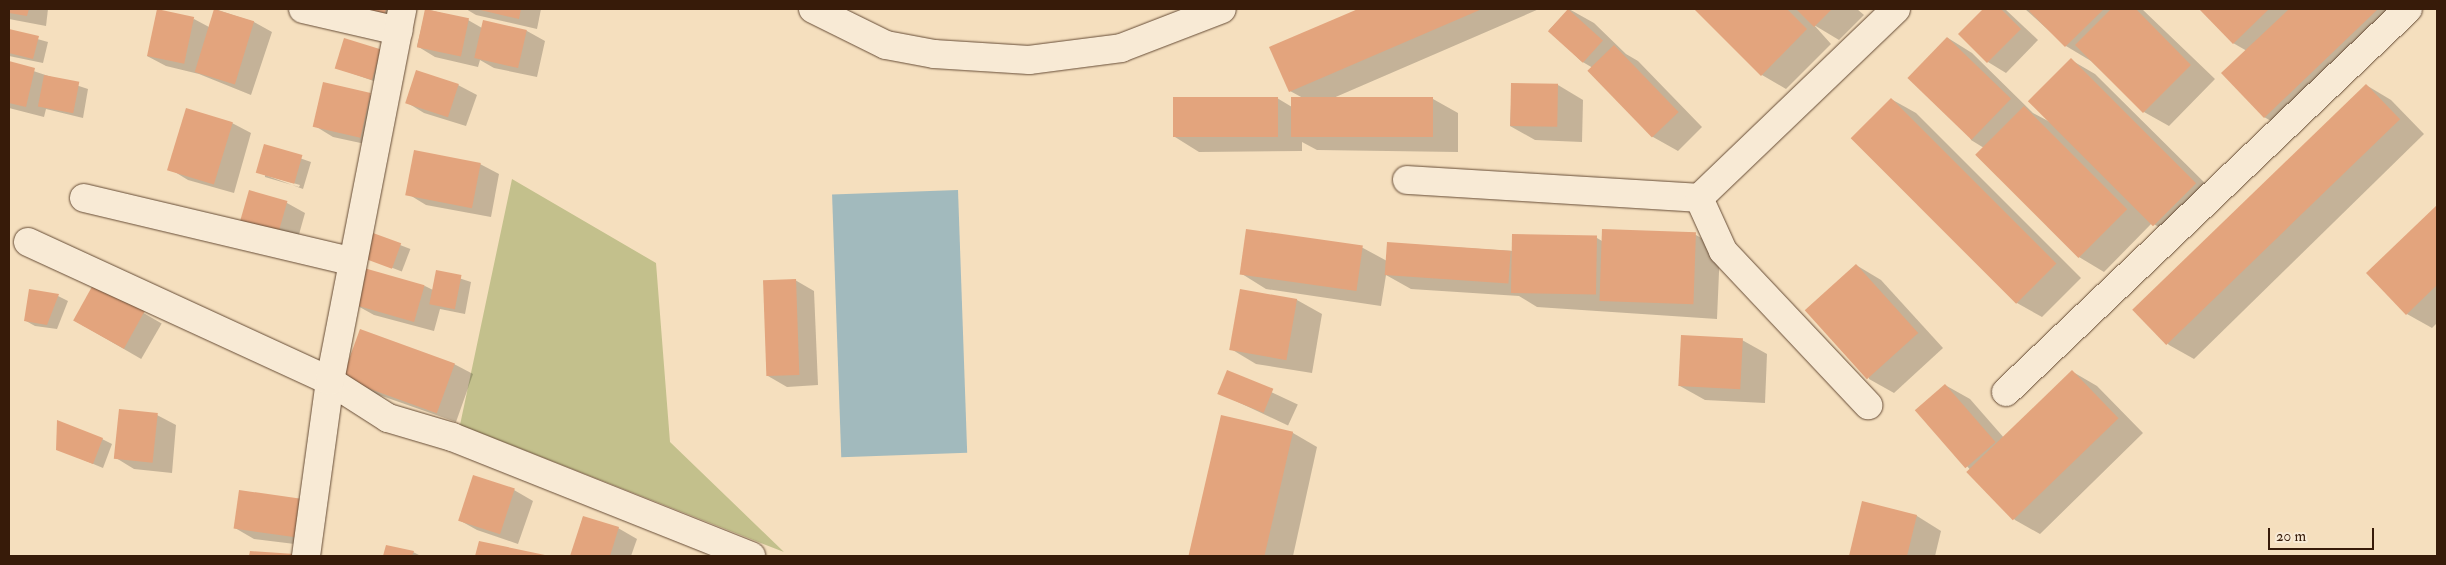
<!DOCTYPE html>
<style>
body{margin:0}
#map{position:relative;width:2446px;height:565px;overflow:hidden;background:#f5dfbe;font-family:"IM FELL Double Pica",serif}
div>[style]{position:absolute}
[style*='--x']{left:calc(var(--x)*1px);top:calc(var(--y)*1px);width:calc(var(--w)*1px);rotate:calc(var(--a)*1deg)}
.green>*{inset:0;background:#c3c08c}
.water>*{inset:0;background:#a2babd;transform-origin:0 0}
.shadow>*{inset:0;background:#0003;transform-origin:0 0}
.building>*{inset:0;background:#e3a47d;transform-origin:0 0}
.roads{filter:drop-shadow(0 0 1px #664c36) drop-shadow(0 0 1px #664c36)}
.minor>*{height:28px;margin:-14px;padding:0 14px;transform-origin:14px;border-radius:14px;background:#f8ead5}
span{translate:-50% -50%;white-space:nowrap;text-align:center;line-height:1.15;-webkit-text-stroke:4px #f8ead5;paint-order:stroke}
.frame{position:absolute;inset:0;border:10px solid #371b09;pointer-events:none}
.scale{position:absolute;left:2268px;top:528px;width:106px;height:22px;box-sizing:border-box;border:2px solid #371b09;border-top:0;padding-left:6px;font-size:15px;line-height:18px;white-space:nowrap;color:#371b09;-webkit-text-stroke:4px #f8ead5;paint-order:stroke}
</style>
<div id="map">
<div class="green">
<div style="clip-path:polygon(512px 179px,656px 263px,670px 442px,784px 552px,460px 425px)"></div>
</div>
<div class="water">
<div style="left:958px;top:190px;width:263px;height:126px;rotate:88deg"></div>
</div>
<div class="shadow">
<div style="clip-path:polygon(9px 9px,48px 9px,46px 26px,9px 19px)"></div>
<div style="clip-path:polygon(215px 9px,254px 22px,272px 32px,251px 95px,199px 74px,166px 66px,147px 56px,194px 19px,209px 27px)"></div>
<div style="clip-path:polygon(344px 9px,407px 9px,403px 26px)"></div>
<div style="clip-path:polygon(426px 9px,468px 20px,482px 28px,527px 31px,545px 41px,537px 77px,494px 68px,480px 60px,478px 67px,435px 57px,417px 46px)"></div>
<div style="clip-path:polygon(466px 9px,541px 9px,537px 29px,476px 15px)"></div>
<div style="clip-path:polygon(1362px 9px,1539px 9px,1331px 99px,1433px 99px,1458px 113px,1458px 152px,1317px 150px,1302px 142px,1302px 151px,1199px 152px,1175px 137px,1277px 98px,1292px 107px,1303px 98px,1290px 91px,1271px 48px)"></div>
<div style="clip-path:polygon(1569px 9px,1594px 23px,1626px 54px,1638px 61px,1702px 127px,1678px 151px,1653px 137px,1593px 68px,1581px 61px,1549px 30px)"></div>
<div style="clip-path:polygon(1696px 9px,1857px 9px,1864px 15px,1839px 40px,1814px 25px,1831px 44px,1786px 89px,1762px 75px)"></div>
<div style="clip-path:polygon(1984px 9px,2005px 9px,2038px 40px,2006px 73px,1988px 62px,1960px 34px)"></div>
<div style="clip-path:polygon(2025px 9px,2142px 9px,2215px 79px,2169px 126px,2144px 112px,2091px 61px,2066px 46px)"></div>
<div style="clip-path:polygon(2201px 9px,2417px 9px,2289px 131px,2264px 117px,2247px 51px,2233px 43px)"></div>
<div style="clip-path:polygon(9px 31px,48px 42px,43px 63px,9px 56px)"></div>
<div style="clip-path:polygon(1948px 38px,1972px 53px,2033px 113px,2050px 122px,2071px 60px,2095px 74px,2220px 198px,2179px 239px,2152px 223px,2104px 272px,2079px 257px,1984px 148px,1971px 140px)"></div>
<div style="clip-path:polygon(380px 50px,382px 84px,337px 68px)"></div>
<div style="clip-path:polygon(9px 63px,88px 89px,83px 118px,46px 109px,44px 117px,9px 108px)"></div>
<div style="clip-path:polygon(1512px 84px,1558px 85px,1583px 100px,1582px 142px,1535px 140px,1510px 126px)"></div>
<div style="clip-path:polygon(458px 85px,477px 95px,466px 126px,424px 113px,406px 102px)"></div>
<div style="clip-path:polygon(2366px 85px,2391px 100px,2424px 134px,2194px 359px,2169px 345px,2136px 311px)"></div>
<div style="clip-path:polygon(370px 95px,389px 105px,379px 147px,333px 137px,315px 126px)"></div>
<div style="clip-path:polygon(1891px 99px,1916px 113px,2081px 278px,2042px 317px,2017px 303px)"></div>
<div style="clip-path:polygon(232px 123px,251px 133px,234px 193px,188px 180px,170px 169px)"></div>
<div style="clip-path:polygon(evenodd,265px 146px,311px 162px,303px 189px,257px 172px,265px 146px,265px 175px,300px 185px,299px 187px,265px 177px,265px 175px)"></div>
<div style="clip-path:polygon(480px 164px,499px 174px,491px 217px,426px 205px,408px 194px)"></div>
<div style="clip-path:polygon(250px 191px,287px 203px,305px 213px,296px 245px,259px 233px)"></div>
<div style="clip-path:polygon(2437px 207px,2437px 323px,2432px 328px,2407px 314px,2368px 273px)"></div>
<div style="clip-path:polygon(1247px 230px,1363px 248px,1387px 261px,1388px 243px,1513px 251px,1597px 238px,1602px 241px,1696px 235px,1720px 249px,1717px 319px,1537px 307px,1519px 296px,1411px 289px,1386px 275px,1381px 306px,1266px 289px,1242px 274px)"></div>
<div style="left:374px;top:235px;width:39px;height:24px;rotate:21deg"></div>
<div style="clip-path:polygon(1856px 265px,1881px 280px,1943px 348px,1894px 393px,1869px 379px)"></div>
<div style="clip-path:polygon(437px 271px,471px 282px,465px 314px,440px 309px,434px 331px,374px 315px,356px 305px,425px 286px,433px 290px)"></div>
<div style="clip-path:polygon(795px 280px,814px 291px,818px 385px,787px 387px,768px 376px)"></div>
<div style="left:95px;top:285px;width:77px;height:41px;rotate:30deg"></div>
<div style="clip-path:polygon(30px 290px,58px 296px,68px 301px,57px 329px,35px 326px,26px 321px)"></div>
<div style="clip-path:polygon(1241px 290px,1297px 300px,1322px 314px,1312px 373px,1256px 364px,1231px 349px)"></div>
<div style="clip-path:polygon(1742px 340px,1767px 354px,1765px 403px,1705px 400px,1680px 386px)"></div>
<div style="clip-path:polygon(454px 364px,473px 374px,456px 422px,362px 389px,344px 378px)"></div>
<div style="left:1228px;top:372px;width:77px;height:23px;rotate:25deg"></div>
<div style="clip-path:polygon(2073px 372px,2097px 386px,2143px 433px,2040px 534px,2015px 520px,1917px 410px,1945px 385px,1970px 399px,2005px 439px)"></div>
<div style="clip-path:polygon(157px 415px,176px 425px,172px 473px,134px 469px,116px 458px)"></div>
<div style="clip-path:polygon(1222px 417px,1293px 433px,1317px 447px,1293px 556px,1191px 556px)"></div>
<div style="clip-path:polygon(102px 439px,112px 444px,103px 468px,57px 449px)"></div>
<div style="clip-path:polygon(514px 490px,533px 501px,518px 544px,477px 530px,459px 520px)"></div>
<div style="clip-path:polygon(240px 492px,319px 547px,254px 539px,235px 528px)"></div>
<div style="clip-path:polygon(1863px 503px,1917px 516px,1941px 531px,1935px 556px,1850px 556px)"></div>
<div style="clip-path:polygon(583px 517px,618px 528px,637px 539px,631px 556px,572px 556px)"></div>
<div style="clip-path:polygon(480px 543px,543px 556px,477px 556px)"></div>
<div style="clip-path:polygon(387px 546px,413px 552px,421px 556px,385px 556px)"></div>
</div>
<div class="building">
<div style="clip-path:polygon(9px 9px,29px 9px,27px 16px,9px 13px)"></div>
<div style="left:157px;top:9px;width:38px;height:48px;rotate:12deg"></div>
<div style="left:214px;top:9px;width:42px;height:66px;rotate:17deg"></div>
<div style="clip-path:polygon(357px 9px,386px 9px,384px 16px)"></div>
<div style="left:425px;top:9px;width:45px;height:39px;rotate:12deg"></div>
<div style="clip-path:polygon(476px 9px,521px 9px,519px 19px)"></div>
<div style="clip-path:polygon(1358px 9px,1482px 9px,1289px 92px,1269px 47px)"></div>
<div style="left:1568px;top:9px;width:47px;height:30px;rotate:42deg"></div>
<div style="clip-path:polygon(1694px 9px,1787px 9px,1807px 29px,1761px 76px)"></div>
<div style="clip-path:polygon(1796px 9px,1832px 9px,1814px 27px)"></div>
<div style="clip-path:polygon(1983px 9px,2001px 9px,2021px 29px,1987px 63px,1958px 34px)"></div>
<div style="clip-path:polygon(2032px 9px,2104px 9px,2065px 47px,2029px 11px)"></div>
<div style="clip-path:polygon(2111px 9px,2136px 9px,2191px 65px,2143px 113px,2075px 45px)"></div>
<div style="clip-path:polygon(2199px 9px,2269px 9px,2233px 44px)"></div>
<div style="clip-path:polygon(2289px 9px,2378px 9px,2264px 118px,2221px 73px)"></div>
<div style="left:483px;top:20px;width:45px;height:39px;rotate:13deg"></div>
<div style="clip-path:polygon(9px 29px,39px 36px,33px 59px,9px 53px)"></div>
<div style="left:1947px;top:37px;width:89px;height:57px;rotate:44deg"></div>
<div style="left:344px;top:38px;width:39px;height:32px;rotate:17deg"></div>
<div style="left:1614px;top:45px;width:93px;height:37px;rotate:46deg"></div>
<div style="left:2071px;top:58px;width:177px;height:61px;rotate:45deg"></div>
<div style="clip-path:polygon(9px 61px,35px 68px,26px 107px,9px 103px)"></div>
<div style="left:416px;top:70px;width:45px;height:35px;rotate:18deg"></div>
<div style="left:44px;top:75px;width:36px;height:32px;rotate:11deg"></div>
<div style="left:323px;top:82px;width:49px;height:46px;rotate:13deg"></div>
<div style="left:1511px;top:83px;width:47px;height:43px;rotate:1deg"></div>
<div style="left:2366px;top:84px;width:49px;height:325px;rotate:46deg"></div>
<div style="left:1278px;top:97px;width:40px;height:105px;rotate:90deg"></div>
<div style="left:1291px;top:97px;width:142px;height:40px"></div>
<div style="left:1891px;top:98px;width:234px;height:57px;rotate:45deg"></div>
<div style="left:2024px;top:106px;width:146px;height:69px;rotate:45deg"></div>
<div style="left:186px;top:108px;width:49px;height:65px;rotate:17deg"></div>
<div style="left:264px;top:144px;width:40px;height:30px;rotate:16deg"></div>
<div style="left:414px;top:150px;width:68px;height:46px;rotate:11deg"></div>
<div style="left:249px;top:190px;width:40px;height:34px;rotate:16deg"></div>
<div style="clip-path:polygon(2437px 205px,2437px 285px,2406px 315px,2366px 273px)"></div>
<div style="left:1246px;top:229px;width:118px;height:46px;rotate:8deg"></div>
<div style="left:1602px;top:229px;width:94px;height:72px;rotate:2deg"></div>
<div style="left:373px;top:233px;width:30px;height:27px;rotate:20deg"></div>
<div style="left:1512px;top:234px;width:85px;height:59px;rotate:1deg"></div>
<div style="left:1387px;top:242px;width:124px;height:33px;rotate:4deg"></div>
<div style="left:1856px;top:264px;width:93px;height:69px;rotate:48deg"></div>
<div style="left:364px;top:268px;width:63px;height:38px;rotate:16deg"></div>
<div style="left:436px;top:270px;width:26px;height:35px;rotate:11deg"></div>
<div style="left:796px;top:279px;width:96px;height:33px;rotate:88deg"></div>
<div style="left:94px;top:283px;width:58px;height:43px;rotate:29deg"></div>
<div style="clip-path:polygon(29px 289px,59px 294px,47px 325px,24px 321px)"></div>
<div style="left:1240px;top:289px;width:58px;height:62px;rotate:10deg"></div>
<div style="left:360px;top:329px;width:101px;height:53px;rotate:20deg"></div>
<div style="left:1681px;top:335px;width:62px;height:51px;rotate:3deg"></div>
<div style="left:1227px;top:370px;width:50px;height:26px;rotate:22deg"></div>
<div style="left:2072px;top:370px;width:67px;height:147px;rotate:46deg"></div>
<div style="left:1945px;top:384px;width:77px;height:40px;rotate:49deg"></div>
<div style="left:119px;top:409px;width:39px;height:50px;rotate:6deg"></div>
<div style="left:1221px;top:415px;width:74px;height:144px;rotate:13deg"></div>
<div style="clip-path:polygon(57px 420px,103px 438px,93px 464px,56px 450px)"></div>
<div style="left:473px;top:475px;width:44px;height:48px;rotate:18deg"></div>
<div style="left:239px;top:490px;width:68px;height:39px;rotate:8deg"></div>
<div style="clip-path:polygon(1862px 501px,1917px 515px,1907px 556px,1849px 556px)"></div>
<div style="clip-path:polygon(583px 516px,619px 527px,610px 556px,570px 556px)"></div>
<div style="clip-path:polygon(479px 541px,545px 555px,545px 556px,475px 556px)"></div>
<div style="clip-path:polygon(386px 545px,414px 551px,412px 556px,383px 556px)"></div>
<div style="clip-path:polygon(250px 551px,295px 554px,295px 556px,249px 556px)"></div>
</div>
<div class="roads">
<div class="minor">
<div style="--x:303;--y:9;--w:98;--a:13"></div>
<div style="--x:813;--y:9;--w:81;--a:26.3"></div>
<div style="--x:886;--y:45;--w:49;--a:10.6"></div>
<div style="--x:934;--y:54;--w:95;--a:3.6"></div>
<div style="--x:1029;--y:60;--w:93;--a:-7.4"></div>
<div style="--x:1121;--y:48;--w:108;--a:-21.1"></div>
<div style="--x:1407;--y:180;--w:293;--a:3.5"></div>
<div style="--x:1699;--y:198;--w:273;--a:-43.8"></div>
<div style="--x:84;--y:198;--w:274;--a:13.3"></div>
<div style="--x:1699;--y:198;--w:58;--a:65.6"></div>
<div style="--x:1723;--y:251;--w:212;--a:46.7"></div>
<div style="--x:28;--y:242;--w:332;--a:24.7"></div>
<div style="--x:330;--y:381;--w:69;--a:32.5"></div>
<div style="--x:388;--y:418;--w:67;--a:16.5"></div>
<div style="--x:452;--y:437;--w:322;--a:21.7"></div>
<div style="--x:2006;--y:392;--w:555;--a:-43.61"></div>
<div style="--x:306;--y:556;--w:177;--a:-82.2"></div>
<div style="--x:330;--y:381;--w:379;--a:-79"></div>
</div>
</div>
<div class="frame"></div>
<div class="scale">20 m</div>
</div>
